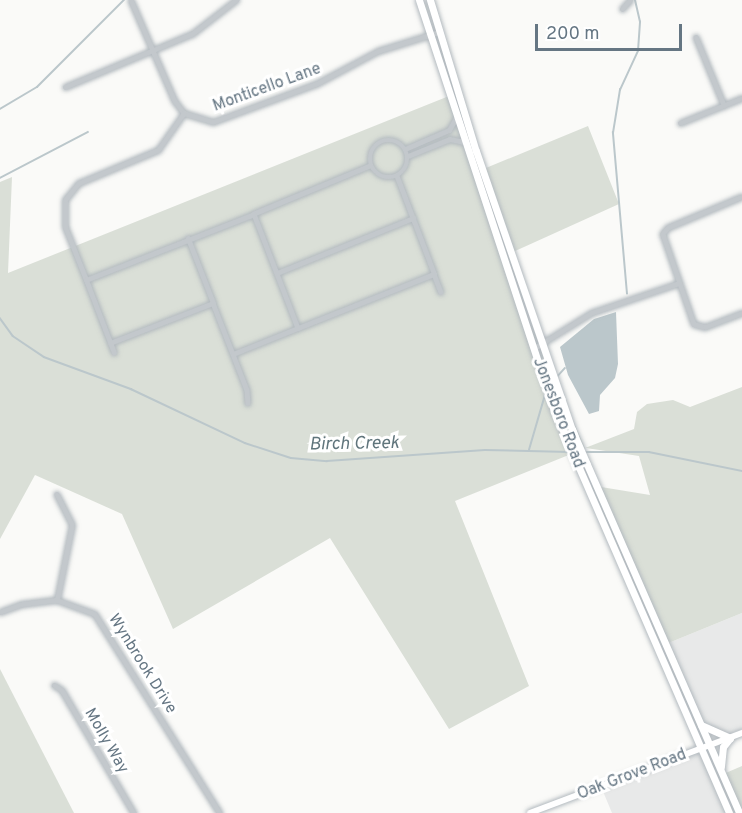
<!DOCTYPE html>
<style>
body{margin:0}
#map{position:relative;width:742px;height:813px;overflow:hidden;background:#fafaf8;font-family:Overpass,sans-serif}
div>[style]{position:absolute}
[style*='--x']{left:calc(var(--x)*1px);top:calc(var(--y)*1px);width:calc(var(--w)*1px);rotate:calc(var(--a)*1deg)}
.built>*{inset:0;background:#e8e9e9}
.green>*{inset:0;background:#dadfd7}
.water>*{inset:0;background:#bbc7cb}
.stream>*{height:1.5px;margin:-0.75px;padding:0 0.75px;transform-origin:0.75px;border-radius:0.75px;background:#bbc7cb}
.roads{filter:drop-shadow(0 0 2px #b3babf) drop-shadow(0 0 2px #b3babf)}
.street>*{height:4.5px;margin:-2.25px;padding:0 2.25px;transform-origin:2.25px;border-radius:2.25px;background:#c3c8cc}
.street>.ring{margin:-2.25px;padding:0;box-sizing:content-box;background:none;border:4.5px solid #c3c8cc;border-radius:50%}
.secondary>*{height:6px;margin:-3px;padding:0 3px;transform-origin:3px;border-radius:3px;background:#fff}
.primary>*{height:7px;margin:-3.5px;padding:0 3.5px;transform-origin:3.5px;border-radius:3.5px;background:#fff}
span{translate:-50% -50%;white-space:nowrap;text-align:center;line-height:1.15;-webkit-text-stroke:6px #fff;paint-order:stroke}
.street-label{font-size:16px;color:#657683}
.water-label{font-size:18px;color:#60757c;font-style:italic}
.scale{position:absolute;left:535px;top:24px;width:147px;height:27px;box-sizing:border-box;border:3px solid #657683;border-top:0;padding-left:8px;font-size:18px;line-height:21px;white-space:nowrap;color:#657683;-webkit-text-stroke:4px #fff;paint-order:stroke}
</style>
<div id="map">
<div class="built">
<div style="clip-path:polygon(742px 613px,742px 729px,708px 743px,737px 813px,612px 813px,602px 789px,708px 742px,666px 644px)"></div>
</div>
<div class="green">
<div style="clip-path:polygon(454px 94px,481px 170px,588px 126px,619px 204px,502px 257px,585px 448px,634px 429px,637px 412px,647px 404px,673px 400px,690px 407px,742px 387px,742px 613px,666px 644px,601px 487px,650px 495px,639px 456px,586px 448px,455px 501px,529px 686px,449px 729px,330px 538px,173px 629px,122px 514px,35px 475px,0 539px,0 182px,12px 177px,8px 273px)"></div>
<div style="clip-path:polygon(0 669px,74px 813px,0 813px)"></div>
<div style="clip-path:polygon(742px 766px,742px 813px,721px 775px)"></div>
</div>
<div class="water">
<div style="clip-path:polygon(616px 312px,618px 364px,615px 378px,600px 395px,599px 411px,589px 414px,568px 375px,560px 347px,594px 319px)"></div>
</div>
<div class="stream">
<div style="--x:0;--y:109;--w:43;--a:-30.7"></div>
<div style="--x:37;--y:87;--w:123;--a:-45"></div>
<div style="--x:0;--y:178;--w:99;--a:-27.6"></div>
<div style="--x:627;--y:294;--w:162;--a:-95"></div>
<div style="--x:613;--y:133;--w:44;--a:-80.8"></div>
<div style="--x:620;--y:90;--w:43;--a:-65.2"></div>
<div style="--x:638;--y:51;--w:29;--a:-86"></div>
<div style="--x:640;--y:22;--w:23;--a:-103"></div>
<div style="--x:0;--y:318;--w:22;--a:54"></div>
<div style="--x:13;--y:336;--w:37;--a:34"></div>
<div style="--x:44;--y:357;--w:93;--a:20.2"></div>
<div style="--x:131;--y:389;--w:126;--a:25.3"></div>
<div style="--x:245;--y:443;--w:48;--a:18.1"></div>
<div style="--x:291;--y:458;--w:36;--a:5"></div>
<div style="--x:327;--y:461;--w:158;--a:-4"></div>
<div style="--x:485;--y:450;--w:84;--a:1.4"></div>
<div style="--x:556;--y:378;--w:13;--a:-48"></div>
<div style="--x:529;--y:450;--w:57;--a:-73.8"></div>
<div style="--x:586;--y:452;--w:63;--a:0"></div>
<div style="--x:649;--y:452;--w:95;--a:11.5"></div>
</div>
<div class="roads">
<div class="street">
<div style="--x:131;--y:0;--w:110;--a:66.5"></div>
<div style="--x:175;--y:101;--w:15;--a:53"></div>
<div style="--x:184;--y:113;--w:30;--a:17"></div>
<div style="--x:213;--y:122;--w:110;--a:-20.3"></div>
<div style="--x:316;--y:84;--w:70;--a:-28"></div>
<div style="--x:378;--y:51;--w:64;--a:-17.3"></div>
<div style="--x:622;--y:9;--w:12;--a:-48"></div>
<div style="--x:696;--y:37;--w:74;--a:67.6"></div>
<div style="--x:65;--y:87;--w:138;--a:-22.7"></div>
<div style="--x:192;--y:34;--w:56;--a:-37.7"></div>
<div style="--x:680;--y:123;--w:67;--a:-22"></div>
<div class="ring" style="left:370px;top:140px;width:33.5px;height:33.5px"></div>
<div style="--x:405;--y:149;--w:48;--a:-23.4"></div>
<div style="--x:449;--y:130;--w:14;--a:-60"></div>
<div style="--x:408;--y:156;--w:45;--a:-22"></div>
<div style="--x:450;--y:139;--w:14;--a:12"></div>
<div style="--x:370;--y:166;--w:126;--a:157.5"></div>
<div style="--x:254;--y:214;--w:122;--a:68.9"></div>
<div style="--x:298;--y:328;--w:146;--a:-21.7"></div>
<div style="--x:434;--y:274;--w:104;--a:-110.9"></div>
<div style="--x:742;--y:197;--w:80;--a:157.3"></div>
<div style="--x:668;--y:228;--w:8;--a:130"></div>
<div style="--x:663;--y:234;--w:95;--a:71"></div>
<div style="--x:694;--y:324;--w:11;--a:15"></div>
<div style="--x:705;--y:327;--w:40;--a:-21"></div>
<div style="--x:277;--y:273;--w:147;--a:-22"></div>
<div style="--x:434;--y:274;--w:19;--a:69"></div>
<div style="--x:86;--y:280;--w:57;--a:-111.6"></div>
<div style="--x:65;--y:227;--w:27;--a:-90"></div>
<div style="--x:65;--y:200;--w:22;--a:-51"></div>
<div style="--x:79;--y:183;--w:86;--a:-22.7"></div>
<div style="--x:158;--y:150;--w:45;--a:-54.9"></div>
<div style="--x:213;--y:303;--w:93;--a:68.7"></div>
<div style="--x:247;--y:390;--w:13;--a:86"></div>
<div style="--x:110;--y:343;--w:110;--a:-21.2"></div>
<div style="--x:213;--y:303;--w:69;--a:-111.3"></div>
<div style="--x:533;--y:349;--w:68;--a:-31.8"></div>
<div style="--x:591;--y:313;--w:93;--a:-18.8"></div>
<div style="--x:114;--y:353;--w:78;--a:-111"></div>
<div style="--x:86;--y:280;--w:180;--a:-21.4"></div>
<div style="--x:233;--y:354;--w:70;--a:-21.8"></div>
<div style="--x:57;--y:600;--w:76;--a:-78.7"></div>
<div style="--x:72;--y:525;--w:34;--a:-117"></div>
<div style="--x:0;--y:612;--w:23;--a:-20"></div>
<div style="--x:22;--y:604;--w:35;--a:-7"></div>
<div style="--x:57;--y:600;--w:40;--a:20.2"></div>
<div style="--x:95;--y:614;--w:235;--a:57.9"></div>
<div style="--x:54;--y:685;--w:9;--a:32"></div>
<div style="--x:62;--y:690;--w:143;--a:59.7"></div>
</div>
<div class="secondary">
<div style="--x:530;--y:813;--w:227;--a:-20.7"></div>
</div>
<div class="primary">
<div style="--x:419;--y:0;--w:432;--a:71.8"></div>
<div style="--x:554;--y:410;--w:439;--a:66.5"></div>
<div style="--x:430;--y:0;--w:158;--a:73.1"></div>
<div style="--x:476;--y:151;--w:295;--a:71"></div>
<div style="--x:572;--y:430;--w:418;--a:66.4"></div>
<div style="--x:701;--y:725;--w:32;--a:24"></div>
<div style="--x:730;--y:738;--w:11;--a:128"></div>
<div style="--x:723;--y:747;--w:20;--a:96"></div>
</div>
</div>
<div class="street-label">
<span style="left:267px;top:88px;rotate:-20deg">Monticello Lane</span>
<span style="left:558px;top:413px;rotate:69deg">Jonesboro Road</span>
<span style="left:142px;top:664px;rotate:58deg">Wynbrook Drive</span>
<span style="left:106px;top:741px;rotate:60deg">Molly Way</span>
<span style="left:632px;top:775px;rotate:-21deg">Oak Grove Road</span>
</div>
<div class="water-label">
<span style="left:354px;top:445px;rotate:-1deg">Birch Creek</span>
</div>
<div class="scale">200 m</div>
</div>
